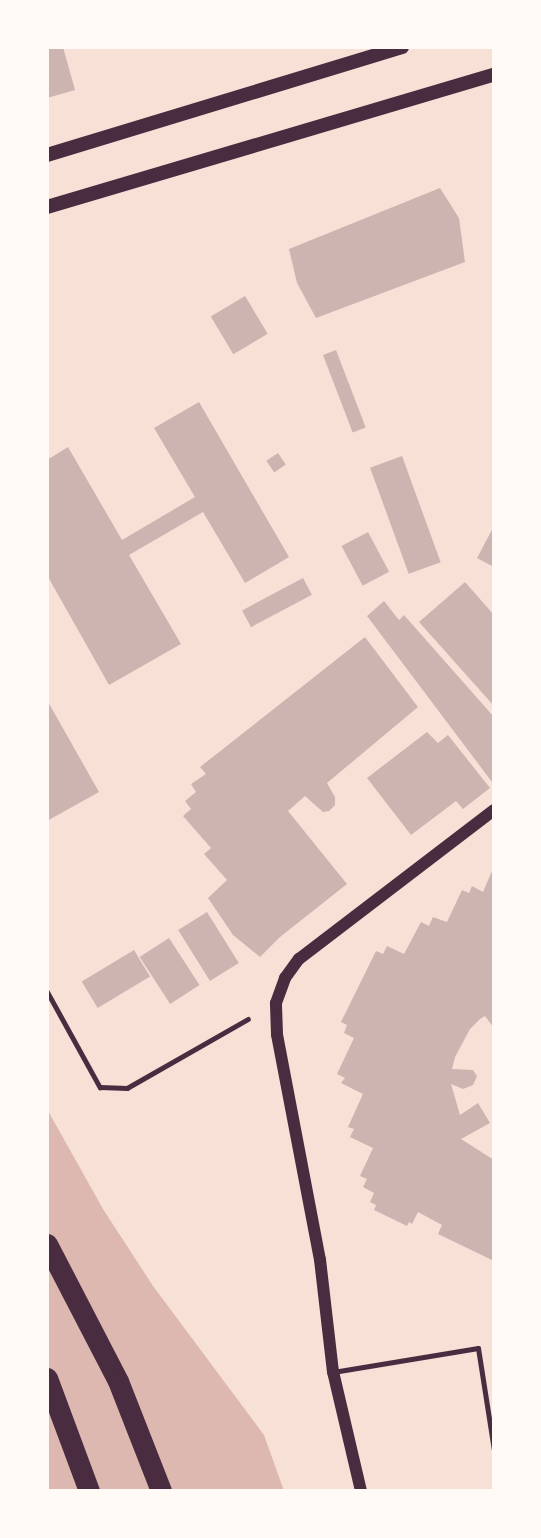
<!DOCTYPE html>
<style>
body{margin:0}
#map{position:relative;width:541px;height:1538px;overflow:hidden;background:#f7e1d7;font-family:"Public Sans",sans-serif}
div>[style]{position:absolute}
[style*='--x']{left:calc(var(--x)*1px);top:calc(var(--y)*1px);width:calc(var(--w)*1px);rotate:calc(var(--a)*1deg)}
.water>*{inset:0;background:#dcb8b0}
.building>*{inset:0;background:#ccb4b1;transform-origin:0 0}
.path>*{height:4.5px;margin:-2.25px;padding:0 2.25px;transform-origin:2.25px;border-radius:2.25px;background:#4a2c40}
.service>*{height:5px;margin:-2.5px;padding:0 2.5px;transform-origin:2.5px;border-radius:2.5px;background:#4a2c40}
.tertiary>*{height:12px;margin:-6px;padding:0 6px;transform-origin:6px;border-radius:6px;background:#4a2c40}
.secondary>*{height:14px;margin:-7px;padding:0 7px;transform-origin:7px;border-radius:7px;background:#4a2c40}
.motorway>*{height:21px;margin:-10.5px;padding:0 10.5px;transform-origin:10.5px;border-radius:10.5px;background:#4a2c40}
span{translate:-50% -50%;white-space:nowrap;text-align:center;line-height:1.15;-webkit-text-stroke:6px #fffaf5;paint-order:stroke}
.frame{position:absolute;inset:0;border:49px solid #fffaf5;pointer-events:none}
</style>
<div id="map">
<div class="water">
<div style="clip-path:polygon(47px 1109px,103px 1209px,153px 1286px,264px 1435px,284px 1491px,47px 1491px)"></div>
</div>
<div class="building">
<div style="clip-path:polygon(47px 47px,63px 47px,75px 90px,47px 98px)"></div>
<div style="clip-path:polygon(440px 188px,459px 218px,465px 262px,316px 318px,297px 283px,289px 249px)"></div>
<div style="left:245px;top:296px;width:44px;height:40px;rotate:59deg"></div>
<div style="left:336px;top:350px;width:83px;height:14px;rotate:69deg"></div>
<div style="clip-path:polygon(199px 402px,289px 557px,245px 583px,203px 512px,129px 555px,181px 644px,109px 685px,47px 575px,47px 460px,68px 447px,122px 540px,195px 497px,154px 428px)"></div>
<div style="left:278px;top:453px;width:14px;height:14px;rotate:56deg"></div>
<div style="left:402px;top:456px;width:113px;height:34px;rotate:70deg"></div>
<div style="clip-path:polygon(494px 526px,494px 567px,477px 558px)"></div>
<div style="left:368px;top:532px;width:45px;height:30px;rotate:62deg"></div>
<div style="left:303px;top:578px;width:19px;height:69px;rotate:62deg"></div>
<div style="clip-path:polygon(465px 582px,494px 615px,494px 706px,419px 622px)"></div>
<div style="clip-path:polygon(384px 601px,399px 620px,404px 615px,494px 717px,492px 782px,367px 616px)"></div>
<div style="clip-path:polygon(365px 637px,418px 707px,327px 783px,335px 797px,335px 805px,329px 811px,323px 812px,305px 796px,288px 811px,347px 884px,280px 937px,260px 957px,233px 935px,208px 898px,227px 880px,204px 854px,211px 848px,183px 816px,191px 809px,185px 801px,196px 792px,191px 784px,206px 774px,200px 767px)"></div>
<div style="clip-path:polygon(47px 700px,99px 792px,47px 821px)"></div>
<div style="clip-path:polygon(427px 732px,438px 743px,448px 735px,490px 788px,463px 809px,456px 801px,411px 835px,367px 778px)"></div>
<div style="clip-path:polygon(494px 866px,494px 1028px,485px 1016px,480px 1019px,470px 1029px,455px 1057px,452px 1069px,473px 1070px,477px 1076px,473px 1085px,463px 1089px,451px 1084px,460px 1115px,478px 1103px,490px 1123px,461px 1139px,494px 1160px,494px 1261px,438px 1234px,442px 1225px,418px 1212px,412px 1224px,409px 1222px,407px 1226px,374px 1210px,376px 1205px,370px 1202px,374px 1193px,363px 1187px,367px 1179px,360px 1176px,373px 1148px,350px 1137px,354px 1129px,348px 1127px,363px 1094px,341px 1083px,345px 1078px,337px 1074px,354px 1038px,344px 1033px,347px 1025px,341px 1022px,376px 951px,383px 954px,387px 946px,404px 954px,421px 922px,429px 926px,433px 917px,447px 922px,462px 890px,469px 893px,472px 886px,483px 892px)"></div>
<div style="left:207px;top:912px;width:60px;height:34px;rotate:58deg"></div>
<div style="left:169px;top:938px;width:56px;height:35px;rotate:57deg"></div>
<div style="left:134px;top:950px;width:31px;height:61px;rotate:59deg"></div>
</div>
<div class="path">
<div style="--x:47;--y:991;--w:110;--a:61.1"></div>
<div style="--x:100;--y:1087;--w:27;--a:2"></div>
<div style="--x:127;--y:1088;--w:139;--a:-29.7"></div>
</div>
<div class="service">
<div style="--x:333;--y:1372;--w:147;--a:-9.4"></div>
<div style="--x:478;--y:1348;--w:103;--a:81.1"></div>
</div>
<div class="tertiary">
<div style="--x:361;--y:1491;--w:122;--a:-103.2"></div>
<div style="--x:333;--y:1372;--w:113;--a:-96.6"></div>
<div style="--x:320;--y:1260;--w:230;--a:-100.8"></div>
<div style="--x:277;--y:1034;--w:31;--a:-92"></div>
<div style="--x:276;--y:1003;--w:27;--a:-70"></div>
<div style="--x:285;--y:978;--w:24;--a:-54"></div>
<div style="--x:299;--y:959;--w:245;--a:-37.4"></div>
</div>
<div class="secondary">
<div style="--x:47;--y:155;--w:371;--a:-16.9"></div>
<div style="--x:47;--y:207;--w:466;--a:-16.5"></div>
</div>
<div class="motorway">
<div style="--x:47;--y:1244;--w:154;--a:62.6"></div>
<div style="--x:118;--y:1381;--w:118;--a:68.6"></div>
<div style="--x:47;--y:1378;--w:121;--a:69.6"></div>
</div>
<div class="frame"></div>
</div>
